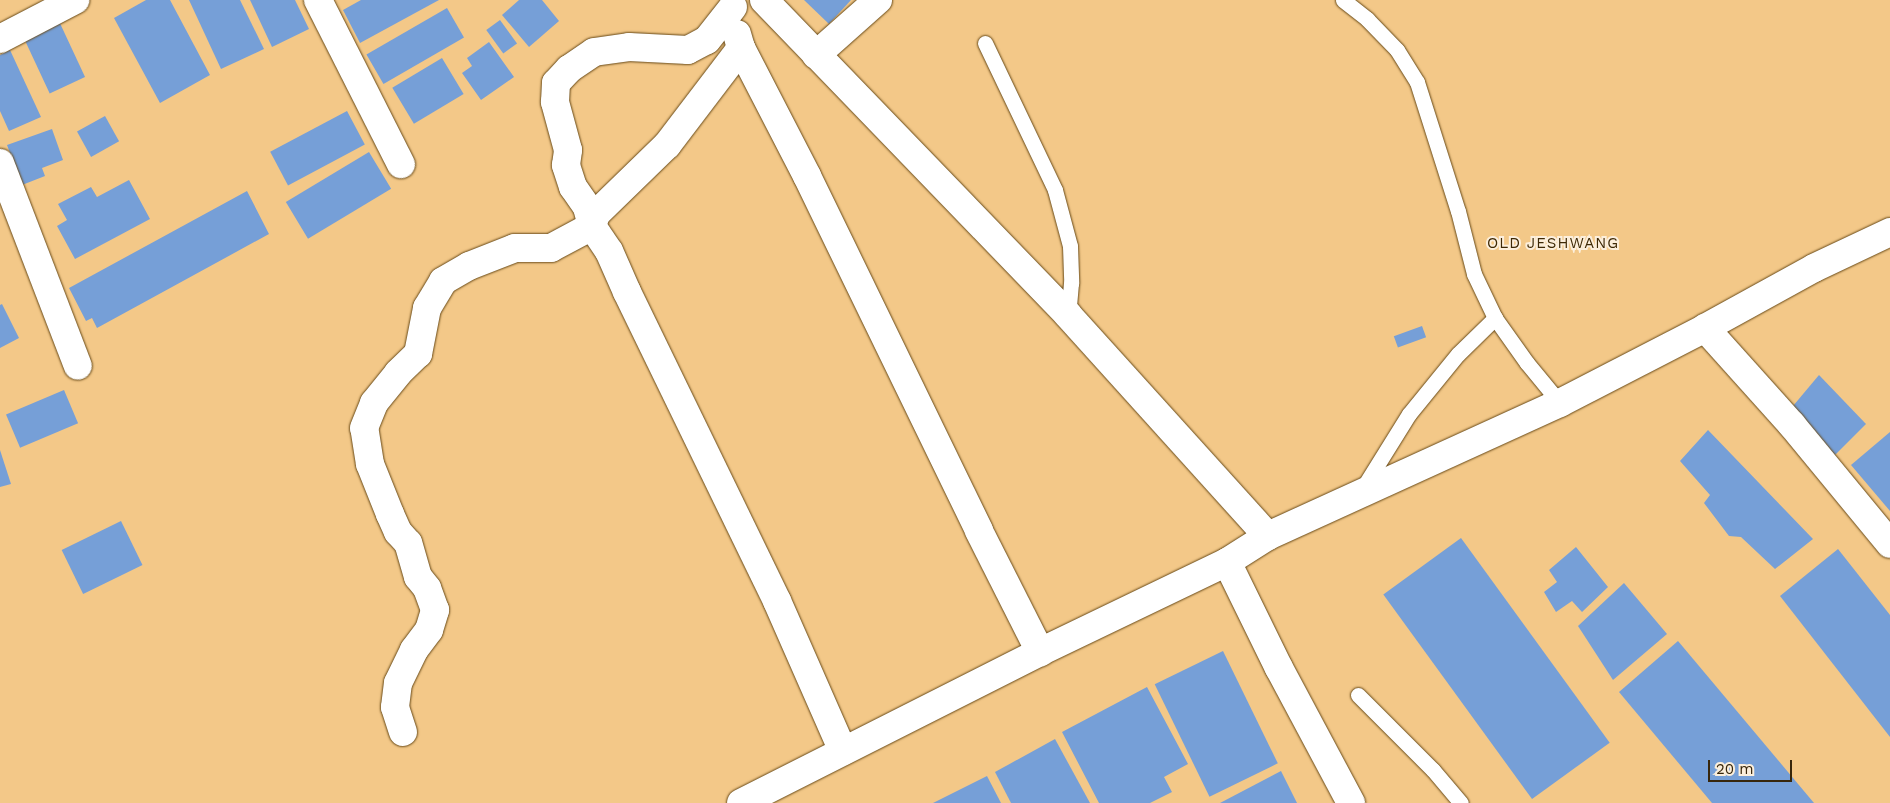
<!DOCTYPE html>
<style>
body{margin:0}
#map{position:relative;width:1890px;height:803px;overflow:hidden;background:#f3c888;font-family:"Work Sans",sans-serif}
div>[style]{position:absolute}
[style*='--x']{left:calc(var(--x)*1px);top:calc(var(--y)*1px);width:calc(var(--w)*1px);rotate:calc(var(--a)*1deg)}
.building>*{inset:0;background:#769fd7;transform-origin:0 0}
.roads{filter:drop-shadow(0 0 1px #674917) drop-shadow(0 0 1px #674917)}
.service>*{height:15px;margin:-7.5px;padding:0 7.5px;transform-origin:7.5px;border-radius:7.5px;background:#fff}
.minor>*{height:28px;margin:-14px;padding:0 14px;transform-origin:14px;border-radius:14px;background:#fff}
span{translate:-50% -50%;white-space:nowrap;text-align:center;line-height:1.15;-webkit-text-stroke:4px #fcefdc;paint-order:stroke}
.neighbourhood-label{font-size:15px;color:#3e2906;letter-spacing:1px}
.scale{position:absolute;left:1708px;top:760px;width:84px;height:22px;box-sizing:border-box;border:2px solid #37260b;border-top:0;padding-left:6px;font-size:15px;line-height:18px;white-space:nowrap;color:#37260b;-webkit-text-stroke:4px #fcefdc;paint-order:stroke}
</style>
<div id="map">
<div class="building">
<div style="clip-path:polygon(146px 0,170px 0,210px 75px,160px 103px,114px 18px)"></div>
<div style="clip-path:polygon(189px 0,240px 0,264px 49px,221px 69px)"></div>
<div style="clip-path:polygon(250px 0,295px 0,309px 29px,272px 47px)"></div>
<div style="clip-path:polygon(361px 0,439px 0,360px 43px,343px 10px)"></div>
<div style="clip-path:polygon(519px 0,542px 0,559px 21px,529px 47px,502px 15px)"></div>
<div style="clip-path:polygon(804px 0,851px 0,829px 24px)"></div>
<div style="left:447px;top:8px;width:34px;height:93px;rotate:60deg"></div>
<div style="left:58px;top:19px;width:64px;height:39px;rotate:65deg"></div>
<div style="left:500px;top:20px;width:29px;height:17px;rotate:54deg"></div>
<div style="clip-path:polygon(489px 42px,514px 77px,481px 100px,462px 73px,472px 66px,467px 58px)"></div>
<div style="clip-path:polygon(10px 50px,41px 117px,9px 131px,0 111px,0 55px)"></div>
<div style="left:442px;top:58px;width:42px;height:58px;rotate:59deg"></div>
<div style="left:347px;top:111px;width:38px;height:87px;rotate:62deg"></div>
<div style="left:105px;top:116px;width:29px;height:32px;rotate:61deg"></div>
<div style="clip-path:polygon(52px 129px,63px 160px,42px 168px,45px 176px,22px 185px,7px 145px)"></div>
<div style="left:369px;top:152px;width:43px;height:97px;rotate:59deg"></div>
<div style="clip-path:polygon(129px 180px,150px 219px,75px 259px,57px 226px,67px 220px,58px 204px,91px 187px,97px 197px)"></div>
<div style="clip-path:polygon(247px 191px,269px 234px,97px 328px,92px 318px,86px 321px,69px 288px)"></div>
<div style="clip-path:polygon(2px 304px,19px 338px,0 348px,0 305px)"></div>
<div style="left:1422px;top:326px;width:12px;height:30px;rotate:70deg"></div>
<div style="clip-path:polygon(1819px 375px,1866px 424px,1835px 455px,1793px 406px)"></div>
<div style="left:64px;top:390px;width:36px;height:63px;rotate:67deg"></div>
<div style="clip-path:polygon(1708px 430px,1813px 539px,1775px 569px,1741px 537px,1729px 536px,1704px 503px,1710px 495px,1680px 461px)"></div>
<div style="clip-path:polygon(1890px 432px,1890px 511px,1851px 465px)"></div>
<div style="clip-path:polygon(0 450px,11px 484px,0 487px)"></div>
<div style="left:121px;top:521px;width:49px;height:66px;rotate:64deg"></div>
<div style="left:1461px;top:538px;width:253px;height:96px;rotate:54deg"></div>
<div style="clip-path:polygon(1576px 547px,1608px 587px,1582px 612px,1572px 601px,1556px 612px,1544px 592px,1557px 582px,1549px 570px)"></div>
<div style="clip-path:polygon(1838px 549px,1890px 615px,1890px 737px,1780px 596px)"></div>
<div style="clip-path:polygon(1624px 583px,1667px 634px,1613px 680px,1578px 626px)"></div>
<div style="clip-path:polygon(1678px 641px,1814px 803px,1712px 803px,1619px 692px)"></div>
<div style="left:1223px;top:651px;width:125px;height:76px;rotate:64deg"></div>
<div style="clip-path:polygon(1147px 687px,1188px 764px,1164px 777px,1172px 792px,1150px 803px,1099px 803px,1062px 732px)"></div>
<div style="clip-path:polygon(1055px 739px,1090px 803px,1011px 803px,995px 772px)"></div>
<div style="clip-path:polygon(1281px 771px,1297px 803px,1220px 803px)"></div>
<div style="clip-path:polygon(987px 776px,1001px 803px,933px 803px)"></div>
</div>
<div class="roads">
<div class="service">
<div style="--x:1343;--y:0;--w:31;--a:38"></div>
<div style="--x:1367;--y:19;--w:43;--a:45.9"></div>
<div style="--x:1397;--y:50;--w:38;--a:58"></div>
<div style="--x:1417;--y:82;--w:135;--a:72.4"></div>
<div style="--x:1458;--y:211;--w:65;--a:75.7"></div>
<div style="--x:1474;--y:274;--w:49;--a:64.5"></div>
<div style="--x:1495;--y:318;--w:55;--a:54.6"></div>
<div style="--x:1527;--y:363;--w:52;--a:50.5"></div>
<div style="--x:985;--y:43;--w:163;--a:64.5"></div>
<div style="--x:1055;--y:190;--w:58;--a:75"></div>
<div style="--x:1070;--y:246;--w:37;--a:88"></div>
<div style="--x:1071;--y:283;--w:32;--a:95"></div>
<div style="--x:1361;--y:491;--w:91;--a:-58.1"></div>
<div style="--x:1409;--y:414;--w:77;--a:-50.8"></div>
<div style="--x:1458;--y:354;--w:52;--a:-44.2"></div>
<div style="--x:1358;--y:695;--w:106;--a:45"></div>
<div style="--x:1433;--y:770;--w:43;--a:49.7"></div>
</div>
<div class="minor">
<div style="--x:318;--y:0;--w:184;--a:63.2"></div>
<div style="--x:764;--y:0;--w:438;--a:46"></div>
<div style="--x:1068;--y:315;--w:298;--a:47.9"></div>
<div style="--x:737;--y:34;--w:15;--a:74"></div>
<div style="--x:741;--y:48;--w:144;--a:62.7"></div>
<div style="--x:807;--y:176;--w:394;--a:64.1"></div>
<div style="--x:979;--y:531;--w:136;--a:63.2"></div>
<div style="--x:0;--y:39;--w:85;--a:-27.5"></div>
<div style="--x:741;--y:48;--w:122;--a:127.3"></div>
<div style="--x:667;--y:145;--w:99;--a:135.8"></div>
<div style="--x:596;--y:214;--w:13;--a:108"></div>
<div style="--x:592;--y:226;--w:30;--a:56"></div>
<div style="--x:609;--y:251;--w:45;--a:66.3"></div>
<div style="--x:627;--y:292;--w:343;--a:64.1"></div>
<div style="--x:777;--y:601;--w:164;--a:66.3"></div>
<div style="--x:816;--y:55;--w:83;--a:-41.6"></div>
<div style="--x:0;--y:163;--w:217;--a:69"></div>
<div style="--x:1705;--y:328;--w:130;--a:48.1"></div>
<div style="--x:1792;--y:425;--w:154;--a:50.5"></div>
<div style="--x:1227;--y:562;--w:118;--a:63.9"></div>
<div style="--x:1279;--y:668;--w:153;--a:61.9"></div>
<div style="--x:403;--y:732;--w:26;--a:-108"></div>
<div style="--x:395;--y:707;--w:24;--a:-83"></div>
<div style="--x:398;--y:683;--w:37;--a:-64"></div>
<div style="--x:414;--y:650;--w:25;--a:-53"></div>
<div style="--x:429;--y:630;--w:21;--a:-73"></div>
<div style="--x:435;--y:610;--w:23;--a:-110"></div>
<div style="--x:427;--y:588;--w:14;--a:-129"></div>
<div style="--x:418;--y:577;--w:35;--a:-106"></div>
<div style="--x:408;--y:543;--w:15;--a:-132"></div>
<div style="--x:398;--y:532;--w:20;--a:-114"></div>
<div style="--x:390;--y:514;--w:54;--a:-111.8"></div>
<div style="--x:370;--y:464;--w:36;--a:-99"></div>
<div style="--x:364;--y:428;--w:27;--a:-68"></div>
<div style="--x:374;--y:403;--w:38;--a:-51"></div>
<div style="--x:398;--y:373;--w:28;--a:-44"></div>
<div style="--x:418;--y:354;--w:47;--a:-78.9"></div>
<div style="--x:427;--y:308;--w:31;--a:-59"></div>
<div style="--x:443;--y:281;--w:30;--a:-30"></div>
<div style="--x:469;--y:266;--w:49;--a:-21.4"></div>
<div style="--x:515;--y:248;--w:36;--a:0"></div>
<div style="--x:551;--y:248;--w:47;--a:-28.2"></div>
<div style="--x:592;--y:226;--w:20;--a:-105"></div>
<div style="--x:587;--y:207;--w:24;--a:-125"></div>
<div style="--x:573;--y:187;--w:23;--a:-108"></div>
<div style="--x:566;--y:165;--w:15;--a:-82"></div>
<div style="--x:568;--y:150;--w:50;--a:-105.2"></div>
<div style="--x:555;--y:102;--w:19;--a:-87"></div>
<div style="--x:556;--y:83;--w:19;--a:-47"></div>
<div style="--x:569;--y:69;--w:30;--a:-34"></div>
<div style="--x:594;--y:52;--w:35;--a:-8"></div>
<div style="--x:629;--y:47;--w:59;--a:2.9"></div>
<div style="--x:688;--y:50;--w:21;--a:-28"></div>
<div style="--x:707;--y:40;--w:42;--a:-51.8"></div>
<div style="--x:741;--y:803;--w:335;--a:-26.8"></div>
<div style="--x:1040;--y:652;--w:208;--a:-25.7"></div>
<div style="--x:1227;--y:562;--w:49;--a:-32.4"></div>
<div style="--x:1268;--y:536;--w:321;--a:-24.5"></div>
<div style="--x:1560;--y:403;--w:163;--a:-27.3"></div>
<div style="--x:1705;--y:328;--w:124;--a:-28.8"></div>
<div style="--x:1814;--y:268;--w:84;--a:-25.3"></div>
</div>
</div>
<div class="neighbourhood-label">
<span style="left:1553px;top:244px">OLD JESHWANG</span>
</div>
<div class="scale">20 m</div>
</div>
